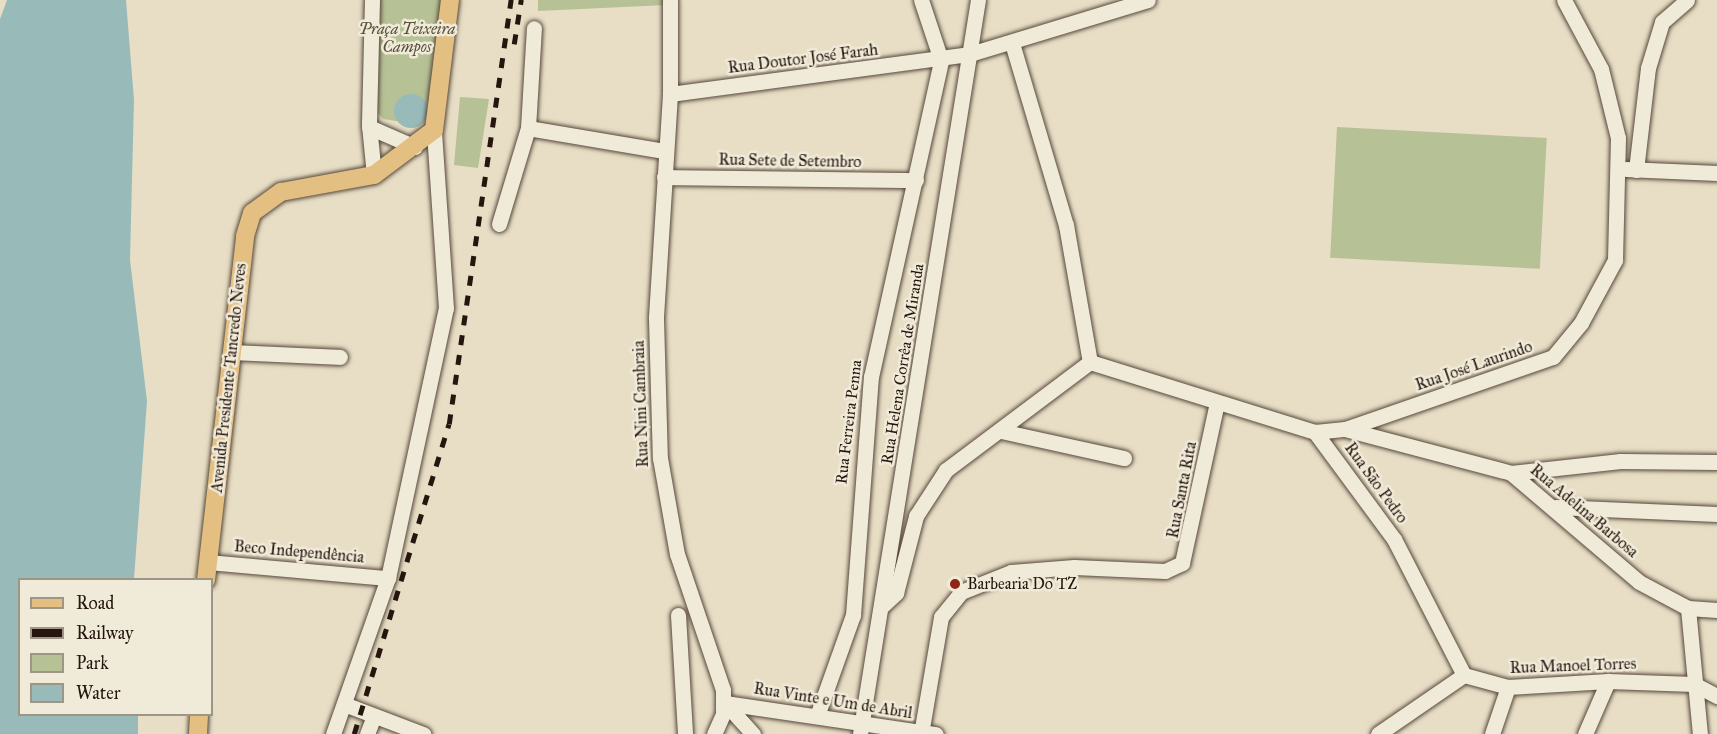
<!DOCTYPE html>
<meta charset="utf-8">
<style>
body{margin:0}
#map{position:relative;width:1717px;height:734px;overflow:hidden;background:#e8dec5;font-family:"IM FELL Great Primer",serif}
div>[style]{position:absolute}
[style*='--x']{left:calc(var(--x)*1px);top:calc(var(--y)*1px);width:calc(var(--w)*1px);rotate:calc(var(--a)*1deg)}
.green>*{inset:0;background:#b6c195;transform-origin:0 0}
.water>*{inset:0;background:#98bbba}
.round{border-radius:50%}
.roads{filter:drop-shadow(0 0 2px #56473b) drop-shadow(0 0 2px #56473b)}
.minor>*{height:15px;margin:-7.5px;padding:0 7.5px;transform-origin:7.5px;border-radius:7.5px;background:#f0ead9}
.major>*{height:18px;margin:-9px;padding:0 9px;transform-origin:9px;border-radius:9px;background:#e4bf82}
.rail>*{height:4.5px;margin-top:-2.25px;transform-origin:0;background:repeating-linear-gradient(90deg,#25150d 0 10px,transparent 0 20px)}
.dots>*{width:16px;height:16px;translate:-50% -50%;box-sizing:border-box;border:3px solid #f0ead9;border-radius:50%}
span{translate:-50% -50%;white-space:nowrap;text-align:center;line-height:1.15;-webkit-text-stroke:5px #f0ead9;paint-order:stroke}
.park-label{font-size:16px;color:#58513d;font-style:italic}
.street-label{font-size:16px;color:#25150d}
.poi-label{font-size:16px;color:#25150d}
.left{translate:0 -50%;text-align:left}
.legend{position:absolute;left:18px;top:578px;width:195px;height:138px;box-sizing:border-box;background:#f0ead9;border:2px solid #9f9587;margin:0;padding:8px 10px;list-style:none;font-size:18px;color:#25150d}
.legend li{display:flex;align-items:center;gap:12px;height:30px}
.legend b{width:30px;border:2px solid #9f9587}
</style>
<div id="map">
<div class="green">
<div style="clip-path:polygon(376px 0,446px 0,430px 108px,409px 123px,383px 119px,370px 104px)"></div>
<div style="clip-path:polygon(538px 0,666px 0,666px 5px,538px 11px)"></div>
<div style="clip-path:polygon(460px 97px,489px 99px,478px 168px,454px 165px)"></div>
<div style="left:1337px;top:127px;width:210px;height:131px;rotate:3deg"></div>
</div>
<div class="water">
<div style="clip-path:polygon(7px 0,126px 0,134px 100px,130px 260px,147px 401px,134px 579px,20px 580px,20px 714px,138px 715px,138px 734px,0 734px,0 19px)"></div>
<div class="round" style="left:394px;top:94px;width:34px;height:34px"></div>
</div>
<div class="roads">
<div class="minor">
<div style="--x:372;--y:0;--w:125;--a:91.4"></div>
<div style="--x:369;--y:125;--w:50;--a:84.3"></div>
<div style="--x:670;--y:0;--w:94;--a:90"></div>
<div style="--x:670;--y:94;--w:225;--a:93.6"></div>
<div style="--x:656;--y:319;--w:139;--a:88.4"></div>
<div style="--x:660;--y:458;--w:97;--a:80"></div>
<div style="--x:677;--y:554;--w:144;--a:71.3"></div>
<div style="--x:723;--y:690;--w:24;--a:90"></div>
<div style="--x:723;--y:714;--w:22;--a:114"></div>
<div style="--x:1012;--y:43;--w:190;--a:73.5"></div>
<div style="--x:1066;--y:225;--w:139;--a:80.1"></div>
<div style="--x:670;--y:94;--w:303;--a:-7.6"></div>
<div style="--x:970;--y:54;--w:186;--a:-16.9"></div>
<div style="--x:369;--y:127;--w:50;--a:23.5"></div>
<div style="--x:528;--y:128;--w:138;--a:9.6"></div>
<div style="--x:1626;--y:169;--w:91;--a:2.5"></div>
<div style="--x:1636;--y:170;--w:103;--a:-83.3"></div>
<div style="--x:1648;--y:68;--w:48;--a:-73.1"></div>
<div style="--x:1662;--y:22;--w:33;--a:-41"></div>
<div style="--x:664;--y:177;--w:252;--a:0.7"></div>
<div style="--x:499;--y:224;--w:100;--a:-73.2"></div>
<div style="--x:528;--y:128;--w:100;--a:-86.6"></div>
<div style="--x:234;--y:352;--w:106;--a:2.7"></div>
<div style="--x:1090;--y:362;--w:236;--a:17.3"></div>
<div style="--x:1315;--y:432;--w:133;--a:53.6"></div>
<div style="--x:1394;--y:539;--w:153;--a:62.8"></div>
<div style="--x:1345;--y:429;--w:220;--a:-19.1"></div>
<div style="--x:1553;--y:357;--w:44;--a:-50.5"></div>
<div style="--x:1581;--y:323;--w:72;--a:-61.6"></div>
<div style="--x:1615;--y:260;--w:122;--a:-88.6"></div>
<div style="--x:1618;--y:138;--w:71;--a:-103.8"></div>
<div style="--x:1601;--y:69;--w:78;--a:-118.2"></div>
<div style="--x:1001;--y:431;--w:126;--a:12.4"></div>
<div style="--x:1315;--y:432;--w:30;--a:-6"></div>
<div style="--x:1345;--y:429;--w:172;--a:14.8"></div>
<div style="--x:1511;--y:473;--w:168;--a:40.4"></div>
<div style="--x:1639;--y:582;--w:55;--a:28"></div>
<div style="--x:1688;--y:608;--w:29;--a:4"></div>
<div style="--x:1511;--y:473;--w:110;--a:-6.3"></div>
<div style="--x:1620;--y:461;--w:97;--a:0.6"></div>
<div style="--x:1556;--y:507;--w:161;--a:2.5"></div>
<div style="--x:207;--y:562;--w:182;--a:5.1"></div>
<div style="--x:881;--y:607;--w:21;--a:-43"></div>
<div style="--x:896;--y:593;--w:80;--a:-75.4"></div>
<div style="--x:916;--y:516;--w:55;--a:-56.9"></div>
<div style="--x:946;--y:470;--w:180;--a:-36.9"></div>
<div style="--x:1688;--y:608;--w:127;--a:84.6"></div>
<div style="--x:678;--y:615;--w:119;--a:86.6"></div>
<div style="--x:1464;--y:675;--w:46;--a:15.3"></div>
<div style="--x:1508;--y:687;--w:100;--a:-3.4"></div>
<div style="--x:1608;--y:681;--w:86;--a:2"></div>
<div style="--x:1694;--y:684;--w:26;--a:28"></div>
<div style="--x:725;--y:703;--w:213;--a:8.4"></div>
<div style="--x:725;--y:703;--w:42;--a:47.9"></div>
<div style="--x:344;--y:704;--w:85;--a:20.8"></div>
<div style="--x:817;--y:716;--w:107;--a:-70.4"></div>
<div style="--x:853;--y:615;--w:239;--a:-85.7"></div>
<div style="--x:871;--y:377;--w:325;--a:-77.5"></div>
<div style="--x:941;--y:60;--w:63;--a:-108.4"></div>
<div style="--x:333;--y:734;--w:165;--a:-70.6"></div>
<div style="--x:388;--y:578;--w:276;--a:-77.9"></div>
<div style="--x:446;--y:308;--w:178;--a:-93.9"></div>
<div style="--x:367;--y:734;--w:17;--a:-69"></div>
<div style="--x:860;--y:734;--w:743;--a:-80.87"></div>
<div style="--x:921;--y:734;--w:119;--a:-80.3"></div>
<div style="--x:941;--y:617;--w:32;--a:-51"></div>
<div style="--x:961;--y:592;--w:54;--a:-21.8"></div>
<div style="--x:1011;--y:572;--w:63;--a:-4.5"></div>
<div style="--x:1074;--y:567;--w:91;--a:2.5"></div>
<div style="--x:1165;--y:571;--w:19;--a:-25"></div>
<div style="--x:1182;--y:563;--w:164;--a:-77.7"></div>
<div style="--x:1378;--y:734;--w:104;--a:-34.5"></div>
<div style="--x:1492;--y:734;--w:50;--a:-71.2"></div>
<div style="--x:1585;--y:734;--w:58;--a:-66.5"></div>
</div>
<div class="major">
<div style="--x:206;--y:580;--w:346;--a:-83.5"></div>
<div style="--x:245;--y:236;--w:24;--a:-73"></div>
<div style="--x:252;--y:213;--w:36;--a:-36"></div>
<div style="--x:281;--y:192;--w:95;--a:-10.4"></div>
<div style="--x:374;--y:175;--w:75;--a:-36.9"></div>
<div style="--x:434;--y:130;--w:131;--a:-83"></div>
<div style="--x:198;--y:734;--w:20;--a:-87"></div>
</div>
</div>
<div class="rail">
<div style="--x:514;--y:44;--w:45;--a:-81"></div>
<div style="--x:354;--y:734;--w:324;--a:-73"></div>
<div style="--x:449;--y:424;--w:429;--a:-81.7"></div>
</div>
<div class="dots">
<div style="left:955px;top:584px;background:#8f2418"></div>
</div>
<div class="park-label">
<span style="left:407px;top:38px">Praça Teixeira<br>Campos</span>
</div>
<div class="street-label">
<span style="left:803px;top:59px;rotate:-7deg">Rua Doutor José Farah</span>
<span style="left:790px;top:161px;rotate:1deg">Rua Sete de Setembro</span>
<span style="left:903px;top:364px;rotate:-81deg">Rua Helena Corrêa de Miranda</span>
<span style="left:1474px;top:366px;rotate:-19deg">Rua José Laurindo</span>
<span style="left:229px;top:378px;rotate:-84deg">Avenida Presidente Tancredo Neves</span>
<span style="left:641px;top:404px;rotate:-92deg">Rua Nini Cambraia</span>
<span style="left:849px;top:422px;rotate:-83deg">Rua Ferreira Penna</span>
<span style="left:1376px;top:483px;rotate:54deg">Rua São Pedro</span>
<span style="left:1182px;top:490px;rotate:-79deg">Rua Santa Rita</span>
<span style="left:1584px;top:511px;rotate:40deg">Rua Adelina Barbosa</span>
<span style="left:299px;top:552px;rotate:5deg">Beco Independência</span>
<span style="left:1573px;top:666px;rotate:-2deg">Rua Manoel Torres</span>
<span style="left:833px;top:701px;rotate:9deg">Rua Vinte e Um de Abril</span>
</div>
<div class="poi-label">
<span class="left" style="left:967px;top:584px">Barbearia Do TZ</span>
</div>
<ul class="legend">
<li><b style="height:8px;background:#e4bf82"></b>Road</li>
<li><b style="height:8px;background:#25150d"></b>Railway</li>
<li><b style="height:16px;background:#b6c195"></b>Park</li>
<li><b style="height:16px;background:#98bbba"></b>Water</li>
</ul>
</div>
